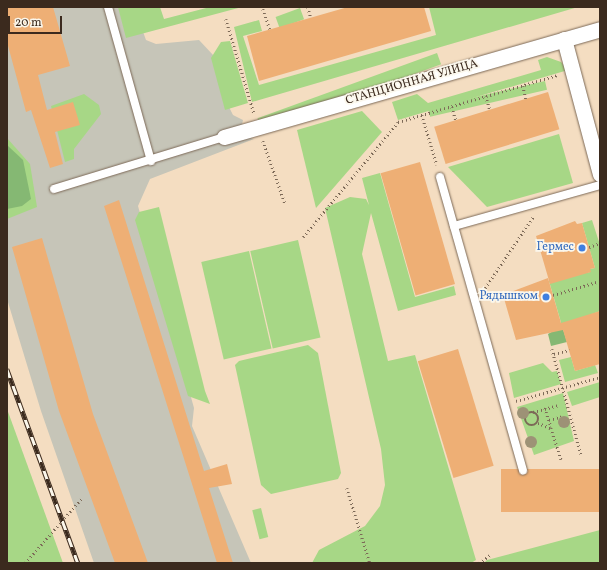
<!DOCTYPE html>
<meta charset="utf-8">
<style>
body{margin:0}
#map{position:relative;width:607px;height:570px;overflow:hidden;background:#f4ddc1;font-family:Vollkorn,serif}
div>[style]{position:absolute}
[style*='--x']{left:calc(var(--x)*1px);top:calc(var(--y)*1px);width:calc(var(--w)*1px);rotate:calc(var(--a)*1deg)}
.industrial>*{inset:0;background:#c6c5b8}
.green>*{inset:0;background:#a7d786;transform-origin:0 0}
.forest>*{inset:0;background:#85b873}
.building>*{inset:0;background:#eeaf75;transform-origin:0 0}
.path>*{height:2.5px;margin-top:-1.25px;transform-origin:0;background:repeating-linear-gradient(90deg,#7c6957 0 1px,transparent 0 4px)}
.path>.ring{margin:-1.25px;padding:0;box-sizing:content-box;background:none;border:2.5px solid #7c6957;border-radius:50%}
.roads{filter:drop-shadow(0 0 1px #7c6957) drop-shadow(0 0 1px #7c6957)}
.service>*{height:8px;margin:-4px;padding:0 4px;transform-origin:4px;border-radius:4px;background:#fff}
.minor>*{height:15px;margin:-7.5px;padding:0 7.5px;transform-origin:7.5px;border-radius:7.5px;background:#fff}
.rail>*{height:4.5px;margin-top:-2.25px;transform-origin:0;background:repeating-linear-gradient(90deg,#fbf7ec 0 9px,#3b2a1e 0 18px);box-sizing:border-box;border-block:1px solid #3b2a1e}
.trees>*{width:12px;height:12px;margin:-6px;border-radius:50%;background:#9d9276}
.dots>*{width:11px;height:11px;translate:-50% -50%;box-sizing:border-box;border:2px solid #fbf7ec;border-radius:50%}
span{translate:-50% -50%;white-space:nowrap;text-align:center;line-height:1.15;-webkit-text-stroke:3.5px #fbf7ec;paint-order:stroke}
.street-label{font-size:12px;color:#3b2a1e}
.shop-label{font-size:12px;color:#366cbe}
.right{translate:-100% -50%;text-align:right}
.frame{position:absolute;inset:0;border:8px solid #3b2a1e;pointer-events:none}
.scale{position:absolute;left:8px;top:16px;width:54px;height:18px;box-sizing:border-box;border:2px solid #3b2a1e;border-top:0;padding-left:5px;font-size:12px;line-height:14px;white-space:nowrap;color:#3b2a1e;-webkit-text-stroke:3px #fbf7ec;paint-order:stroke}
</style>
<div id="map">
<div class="industrial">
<div style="clip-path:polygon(7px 7px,134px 7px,146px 40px,156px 44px,199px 40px,214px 56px,226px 101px,233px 115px,243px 120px,241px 129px,245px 137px,254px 139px,150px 179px,138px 206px,194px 408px,192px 426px,251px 563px,94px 563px,41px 411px,7px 299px)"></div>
</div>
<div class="green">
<div style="clip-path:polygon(118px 7px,160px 7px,164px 19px,210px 7px,242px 7px,126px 38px)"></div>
<div style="clip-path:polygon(429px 7px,578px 7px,252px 102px,234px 27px,259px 20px,262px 31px,243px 36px,259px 85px,436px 35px)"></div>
<div style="left:300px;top:8px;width:12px;height:26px;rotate:70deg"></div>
<div style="clip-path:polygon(230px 41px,248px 103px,225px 110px,211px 58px,221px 42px)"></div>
<div style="left:437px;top:53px;width:12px;height:191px;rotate:70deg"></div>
<div style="clip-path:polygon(547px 57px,561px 62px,568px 70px,398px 120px,392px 102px,417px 94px,428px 103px,541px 70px,538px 60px)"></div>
<div style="left:545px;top:81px;width:9px;height:120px;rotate:77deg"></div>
<div style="clip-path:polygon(84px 94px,99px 105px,101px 114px,74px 149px,74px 159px,65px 162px,51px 106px)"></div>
<div style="clip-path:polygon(362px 111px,382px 132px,316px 208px,297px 130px)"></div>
<div style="clip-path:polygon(559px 134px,573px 183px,487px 207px,448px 167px)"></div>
<div style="clip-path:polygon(7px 138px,30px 164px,37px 207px,7px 219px)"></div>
<div style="clip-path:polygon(380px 173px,415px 297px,454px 286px,456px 295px,398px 311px,371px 213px,362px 254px,388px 361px,415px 355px,476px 560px,471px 563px,312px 563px,319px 550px,365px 526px,380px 506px,385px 485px,381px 449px,325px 208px,350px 197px,366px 199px,369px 205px,362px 178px)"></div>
<div style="clip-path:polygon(159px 207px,205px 391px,210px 404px,188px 396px,135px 220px,139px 212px)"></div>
<div style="clip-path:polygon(592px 220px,600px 245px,600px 311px,562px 326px,549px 281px,590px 272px,590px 269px,595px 268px,582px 223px)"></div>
<div style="left:298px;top:240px;width:100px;height:49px;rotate:77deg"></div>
<div style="left:249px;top:251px;width:100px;height:49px;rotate:77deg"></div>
<div style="clip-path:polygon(308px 345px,318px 353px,341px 473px,338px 479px,271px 494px,261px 485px,235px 365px,239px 361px)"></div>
<div style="clip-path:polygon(571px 357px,575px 371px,595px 365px,598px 373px,565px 382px,559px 360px)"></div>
<div style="clip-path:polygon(543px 363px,552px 372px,557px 371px,561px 384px,514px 398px,509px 373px)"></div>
<div style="clip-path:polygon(600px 382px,600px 397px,572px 406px,567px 392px)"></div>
<div style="clip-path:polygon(563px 393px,574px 441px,534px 455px,517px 407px)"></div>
<div style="clip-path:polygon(7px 409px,63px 563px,7px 563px)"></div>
<div style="left:261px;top:508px;width:30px;height:9px;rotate:76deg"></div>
<div style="clip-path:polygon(600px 530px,600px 563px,484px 563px,487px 560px)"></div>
</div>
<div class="forest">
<div style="clip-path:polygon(7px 145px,23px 160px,31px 199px,22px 206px,7px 209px)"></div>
<div style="clip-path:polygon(562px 326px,567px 342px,551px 346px,548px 334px)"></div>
</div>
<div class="building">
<div style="clip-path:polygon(7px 7px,53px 7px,70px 66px,38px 75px,47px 110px,73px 102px,80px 125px,55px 132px,63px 164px,50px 168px,31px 110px,26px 112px,7px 42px)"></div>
<div style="clip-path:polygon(348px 7px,424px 7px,431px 31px,259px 81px,247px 36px)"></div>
<div style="left:548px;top:92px;width:39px;height:119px;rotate:73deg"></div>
<div style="left:420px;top:162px;width:127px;height:41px;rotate:74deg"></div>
<div style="clip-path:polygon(119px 200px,204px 471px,227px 464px,232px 484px,209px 488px,233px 563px,217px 563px,104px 206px)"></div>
<div style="clip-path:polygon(575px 221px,577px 224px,582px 223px,595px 268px,590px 269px,591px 272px,550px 284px,536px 236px)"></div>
<div style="clip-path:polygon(42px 238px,93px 414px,148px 563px,115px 563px,59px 411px,12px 247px)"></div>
<div style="clip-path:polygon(548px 278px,561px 323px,600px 311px,600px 364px,575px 371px,563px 330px,516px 340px,503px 295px)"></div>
<div style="left:458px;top:349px;width:122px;height:42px;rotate:73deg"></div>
<div style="left:600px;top:469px;width:43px;height:99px;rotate:90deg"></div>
</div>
<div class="path">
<div style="--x:308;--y:7;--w:11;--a:75"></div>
<div style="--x:263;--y:9;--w:21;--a:71"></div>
<div style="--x:226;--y:19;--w:98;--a:73.4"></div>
<div style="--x:523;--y:86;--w:13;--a:77"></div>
<div style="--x:486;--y:96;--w:15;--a:74"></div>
<div style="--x:452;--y:107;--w:14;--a:73"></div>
<div style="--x:422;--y:115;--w:52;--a:73.3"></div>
<div style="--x:263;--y:141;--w:66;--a:70.5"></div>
<div style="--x:303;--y:237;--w:149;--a:-50.4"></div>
<div style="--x:398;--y:122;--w:167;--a:-16.4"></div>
<div style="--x:589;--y:247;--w:12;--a:-20"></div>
<div style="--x:485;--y:288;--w:86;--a:-55.9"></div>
<div style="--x:553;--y:295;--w:49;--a:-16.6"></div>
<div style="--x:552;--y:349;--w:109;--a:74.6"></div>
<div style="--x:554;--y:354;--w:16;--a:-15"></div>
<div style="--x:516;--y:401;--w:87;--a:-15.9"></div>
<div style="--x:545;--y:408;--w:20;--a:72"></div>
<div style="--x:533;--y:412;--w:27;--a:-15"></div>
<div class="ring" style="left:525px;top:412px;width:11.5px;height:11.5px"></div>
<div style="--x:549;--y:420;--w:15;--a:-16"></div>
<div style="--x:538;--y:423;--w:14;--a:21"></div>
<div style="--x:551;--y:428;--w:33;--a:72"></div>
<div style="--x:347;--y:488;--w:78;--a:73"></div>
<div style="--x:25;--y:563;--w:85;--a:-48.8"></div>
<div style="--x:479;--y:563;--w:14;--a:-36"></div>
</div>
<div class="roads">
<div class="service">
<div style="--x:108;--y:7;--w:160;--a:74.4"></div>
<div style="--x:440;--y:177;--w:305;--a:74.2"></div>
<div style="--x:54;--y:189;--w:178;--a:-17"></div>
<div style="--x:454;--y:226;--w:152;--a:-15.7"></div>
</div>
<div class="minor">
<div style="--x:564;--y:39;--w:140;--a:75.1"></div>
<div style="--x:224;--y:137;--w:391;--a:-16"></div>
</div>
</div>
<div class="rail">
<div style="--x:7;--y:369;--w:207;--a:69.9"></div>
</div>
<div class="trees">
<div style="left:523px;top:413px"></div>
<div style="left:564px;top:422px"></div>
<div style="left:531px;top:442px"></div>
</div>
<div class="dots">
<div style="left:582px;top:248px;background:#3f7fe0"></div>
<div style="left:546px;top:297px;background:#3f7fe0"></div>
</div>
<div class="street-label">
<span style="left:412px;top:83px;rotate:-16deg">СТАНЦИОННАЯ УЛИЦА</span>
</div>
<div class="shop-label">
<span class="right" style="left:574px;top:248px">Гермес</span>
<span class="right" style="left:538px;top:297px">Рядышком</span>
</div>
<div class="frame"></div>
<div class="scale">20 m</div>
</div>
